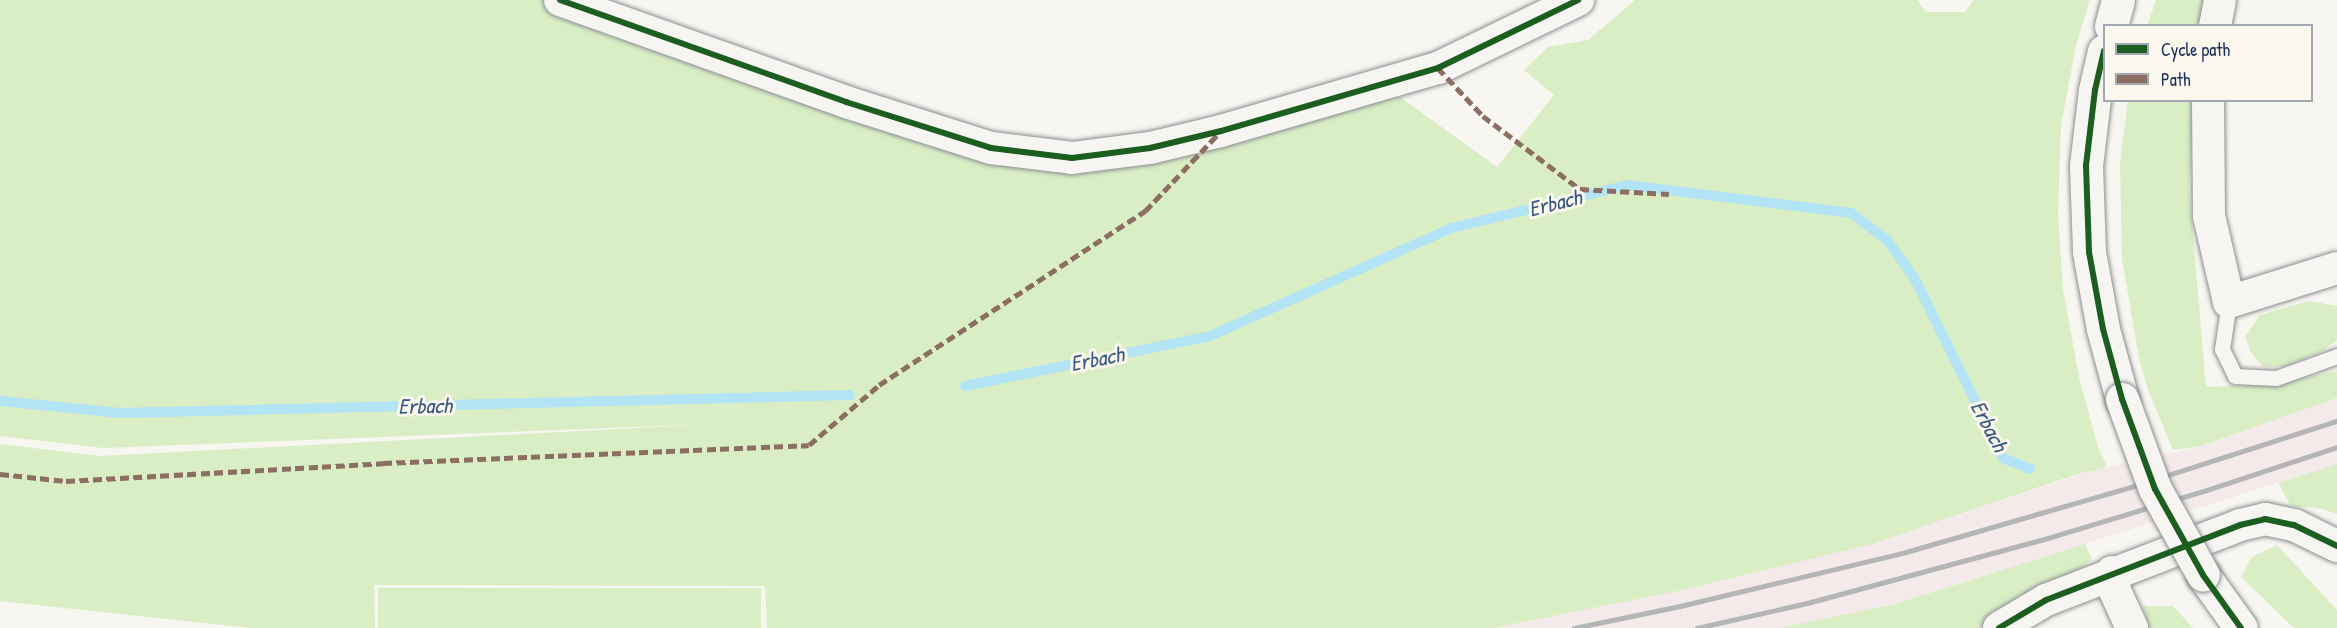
<!DOCTYPE html>
<style>
body{margin:0}
#map{position:relative;width:2337px;height:628px;overflow:hidden;background:#f8f6f0;font-family:"Patrick Hand",sans-serif}
div>[style]{position:absolute}
[style*='--x']{left:calc(var(--x)*1px);top:calc(var(--y)*1px);width:calc(var(--w)*1px);rotate:calc(var(--a)*1deg)}
.built>*{inset:0;background:#f4eae9}
.green>*{inset:0;background:#d9eec5;transform-origin:0 0}
.stream>*{height:10px;margin:-5px;padding:0 5px;transform-origin:5px;border-radius:5px;background:#b3e4f6}
.roads{filter:drop-shadow(0 0 2px #8b8e94) drop-shadow(0 0 2px #8b8e94)}
.service>*{height:15px;margin:-7.5px;padding:0 7.5px;transform-origin:7.5px;border-radius:7.5px;background:#f6f5f1}
.minor>*{height:32px;margin:-16px;padding:0 16px;transform-origin:16px;border-radius:16px;background:#f6f5f1}
.tertiary>*{height:33px;margin:-16.5px;padding:0 16.5px;transform-origin:16.5px;border-radius:16.5px;background:#f6f5f1}
.rail>*{height:4.5px;margin:-2.25px;padding:0 2.25px;transform-origin:2.25px;border-radius:2.25px;background:#b3b5b7}
.bridges{filter:drop-shadow(0 0 2px #8b8e94) drop-shadow(0 0 2px #8b8e94)}
.tertiary-bridge>*{height:33px;margin:-16.5px;padding:0 16.5px;transform-origin:16.5px;border-radius:16.5px;background:#f6f5f1}
.quiet>*{height:4.5px;margin-top:-2.25px;transform-origin:0;background:repeating-linear-gradient(90deg,#8d6e63 0 9px,transparent 0 13.5px)}
.cycleway>*{height:6px;margin:-3px;padding:0 3px;transform-origin:3px;border-radius:3px;background:#1b5e20}
span{translate:-50% -50%;white-space:nowrap;text-align:center;line-height:1.15;-webkit-text-stroke:6px #fbf7ec;paint-order:stroke}
.water-label{font-size:22px;color:#3a5a84;font-style:italic}
.legend{position:absolute;left:2103px;top:24px;width:210px;height:78px;box-sizing:border-box;background:#fbf7ec;border:2px solid #a1a7b3;margin:0;padding:8px 10px;list-style:none;font-size:18px;color:#1b2f5e}
.legend li{display:flex;align-items:center;gap:12px;height:30px}
.legend b{width:30px;border:2px solid #a1a7b3}
</style>
<div id="map">
<div class="built">
<div style="clip-path:polygon(2337px 398px,2337px 464px,1895px 604px,1779px 628px,1494px 628px,1683px 590px,1872px 544px,2087px 472px,2201px 446px)"></div>
</div>
<div class="green">
<div style="clip-path:polygon(0 0,560px 0,1072px 158px,1382px 84px,1497px 167px,1554px 95px,1524px 70px,1548px 47px,1588px 40px,1635px 0,1917px 0,1926px 12px,1965px 12px,1974px 0,2090px 0,2076px 45px,2061px 126px,2058px 213px,2063px 290px,2079px 377px,2098px 447px,2107px 467px,2075px 475px,1872px 544px,1683px 590px,1494px 628px,767px 628px,765px 586px,374px 585px,375px 628px,250px 628px,0 601px,0 444px,100px 456px,712px 424px,103px 448px,0 436px)"></div>
<div style="clip-path:polygon(2156px 0,2211px 0,2202px 25px,2147px 26px)"></div>
<div style="clip-path:polygon(2128px 101px,2195px 101px,2189px 189px,2206px 387px,2273px 384px,2337px 371px,2337px 398px,2201px 446px,2173px 450px,2148px 390px,2139px 359px,2122px 259px,2120px 163px)"></div>
<div style="clip-path:polygon(2309px 301px,2337px 306px,2337px 340px,2322px 351px,2286px 366px,2263px 367px,2251px 352px,2245px 337px,2260px 315px)"></div>
<div style="clip-path:polygon(2337px 464px,2337px 514px,2318px 508px,2291px 506px,2278px 483px)"></div>
<div style="clip-path:polygon(2085px 544px,2092px 560px,2063px 582px,1994px 611px,1980px 628px,1779px 628px,1895px 604px)"></div>
<div style="clip-path:polygon(2277px 545px,2337px 610px,2337px 628px,2294px 628px,2241px 577px,2252px 557px)"></div>
<div style="left:378px;top:588px;width:383px;height:40px"></div>
<div style="clip-path:polygon(2143px 606px,2173px 606px,2193px 628px,2149px 628px)"></div>
</div>
<div class="stream">
<div style="--x:965;--y:386;--w:250;--a:-11.5"></div>
<div style="--x:1210;--y:336;--w:265;--a:-24.1"></div>
<div style="--x:1452;--y:228;--w:180;--a:-13.8"></div>
<div style="--x:1627;--y:185;--w:226;--a:7.1"></div>
<div style="--x:1851;--y:213;--w:45;--a:36.9"></div>
<div style="--x:1887;--y:240;--w:48;--a:54.3"></div>
<div style="--x:1915;--y:279;--w:199;--a:63.8"></div>
<div style="--x:2003;--y:458;--w:29;--a:22"></div>
<div style="--x:0;--y:401;--w:121;--a:5.7"></div>
<div style="--x:120;--y:413;--w:730;--a:-1.41"></div>
</div>
<div class="roads">
<div class="service">
<div style="--x:2229;--y:302;--w:48;--a:98.5"></div>
<div style="--x:2222;--y:349;--w:30;--a:64"></div>
<div style="--x:2235;--y:376;--w:41;--a:2.8"></div>
<div style="--x:2276;--y:378;--w:65;--a:-19.8"></div>
</div>
<div class="minor">
<div style="--x:560;--y:0;--w:304;--a:19.6"></div>
<div style="--x:846;--y:102;--w:152;--a:17.6"></div>
<div style="--x:991;--y:148;--w:82;--a:7"></div>
<div style="--x:1072;--y:158;--w:79;--a:-7.3"></div>
<div style="--x:1150;--y:148;--w:73;--a:-13.5"></div>
<div style="--x:1221;--y:131;--w:226;--a:-16.2"></div>
<div style="--x:1438;--y:68;--w:156;--a:-25.9"></div>
<div style="--x:2215;--y:26;--w:26;--a:-79"></div>
<div style="--x:2208;--y:100;--w:116;--a:89.5"></div>
<div style="--x:2209;--y:216;--w:88;--a:76.9"></div>
<div style="--x:2229;--y:302;--w:113;--a:-17.5"></div>
<div style="--x:2112;--y:572;--w:19;--a:81"></div>
<div style="--x:2115;--y:591;--w:41;--a:65.3"></div>
<div style="--x:1999;--y:628;--w:55;--a:-30.8"></div>
<div style="--x:2046;--y:600;--w:208;--a:-21.1"></div>
<div style="--x:2240;--y:525;--w:26;--a:-13"></div>
<div style="--x:2265;--y:519;--w:30;--a:12"></div>
<div style="--x:2294;--y:525;--w:48;--a:26"></div>
</div>
<div class="tertiary">
<div style="--x:2111;--y:26;--w:27;--a:-75"></div>
<div style="--x:2104;--y:51;--w:40;--a:103"></div>
<div style="--x:2095;--y:90;--w:77;--a:96.8"></div>
<div style="--x:2086;--y:166;--w:86;--a:88"></div>
<div style="--x:2089;--y:252;--w:78;--a:79.7"></div>
<div style="--x:2103;--y:329;--w:73;--a:74.8"></div>
<div style="--x:2203;--y:575;--w:65;--a:54.4"></div>
</div>
</div>
<div class="rail">
<div style="--x:1574;--y:628;--w:108;--a:-11.7"></div>
<div style="--x:1680;--y:606;--w:232;--a:-13.4"></div>
<div style="--x:1906;--y:552;--w:234;--a:-16.1"></div>
<div style="--x:2131;--y:487;--w:216;--a:-17.8"></div>
<div style="--x:1697;--y:628;--w:117;--a:-12.8"></div>
<div style="--x:1811;--y:602;--w:245;--a:-15.1"></div>
<div style="--x:2048;--y:538;--w:166;--a:-16.8"></div>
<div style="--x:2207;--y:490;--w:137;--a:-18.3"></div>
</div>
<div class="bridges">
<div class="tertiary-bridge">
<div style="--x:2122;--y:399;--w:96;--a:69.9"></div>
<div style="--x:2155;--y:489;--w:98;--a:60.8"></div>
</div>
</div>
<div class="quiet">
<div style="--x:1438;--y:68;--w:66;--a:46.8"></div>
<div style="--x:1483;--y:116;--w:121;--a:37"></div>
<div style="--x:1580;--y:189;--w:89;--a:3.2"></div>
<div style="--x:0;--y:474;--w:66;--a:6.1"></div>
<div style="--x:66;--y:481;--w:318;--a:-3.2"></div>
<div style="--x:383;--y:463;--w:426;--a:-2.4"></div>
<div style="--x:809;--y:445;--w:92;--a:-40.6"></div>
<div style="--x:879;--y:385;--w:318;--a:-33.2"></div>
<div style="--x:1145;--y:211;--w:108;--a:-46.5"></div>
</div>
<div class="cycleway">
<div style="--x:560;--y:0;--w:304;--a:19.6"></div>
<div style="--x:846;--y:102;--w:152;--a:17.6"></div>
<div style="--x:991;--y:148;--w:82;--a:7"></div>
<div style="--x:1072;--y:158;--w:79;--a:-7.3"></div>
<div style="--x:1150;--y:148;--w:73;--a:-13.5"></div>
<div style="--x:1221;--y:131;--w:226;--a:-16.2"></div>
<div style="--x:1438;--y:68;--w:156;--a:-25.9"></div>
<div style="--x:2104;--y:51;--w:40;--a:103"></div>
<div style="--x:2095;--y:90;--w:77;--a:96.8"></div>
<div style="--x:2086;--y:166;--w:86;--a:88"></div>
<div style="--x:2089;--y:252;--w:78;--a:79.7"></div>
<div style="--x:2103;--y:329;--w:73;--a:74.8"></div>
<div style="--x:2122;--y:399;--w:96;--a:69.9"></div>
<div style="--x:2155;--y:489;--w:98;--a:60.8"></div>
<div style="--x:2203;--y:575;--w:65;--a:54.4"></div>
<div style="--x:1999;--y:628;--w:55;--a:-30.8"></div>
<div style="--x:2046;--y:600;--w:208;--a:-21.1"></div>
<div style="--x:2240;--y:525;--w:26;--a:-13"></div>
<div style="--x:2265;--y:519;--w:30;--a:12"></div>
<div style="--x:2294;--y:525;--w:48;--a:26"></div>
</div>
<div class="water-label">
<span style="left:1555px;top:203px;rotate:-14deg">Erbach</span>
<span style="left:1097px;top:359px;rotate:-11deg">Erbach</span>
<span style="left:425px;top:406px;rotate:-1deg">Erbach</span>
<span style="left:1989px;top:426px;rotate:62deg">Erbach</span>
</div>
<ul class="legend">
<li><b style="height:8px;background:#1b5e20"></b>Cycle path</li>
<li><b style="height:8px;background:#8d6e63"></b>Path</li>
</ul>
</div>
